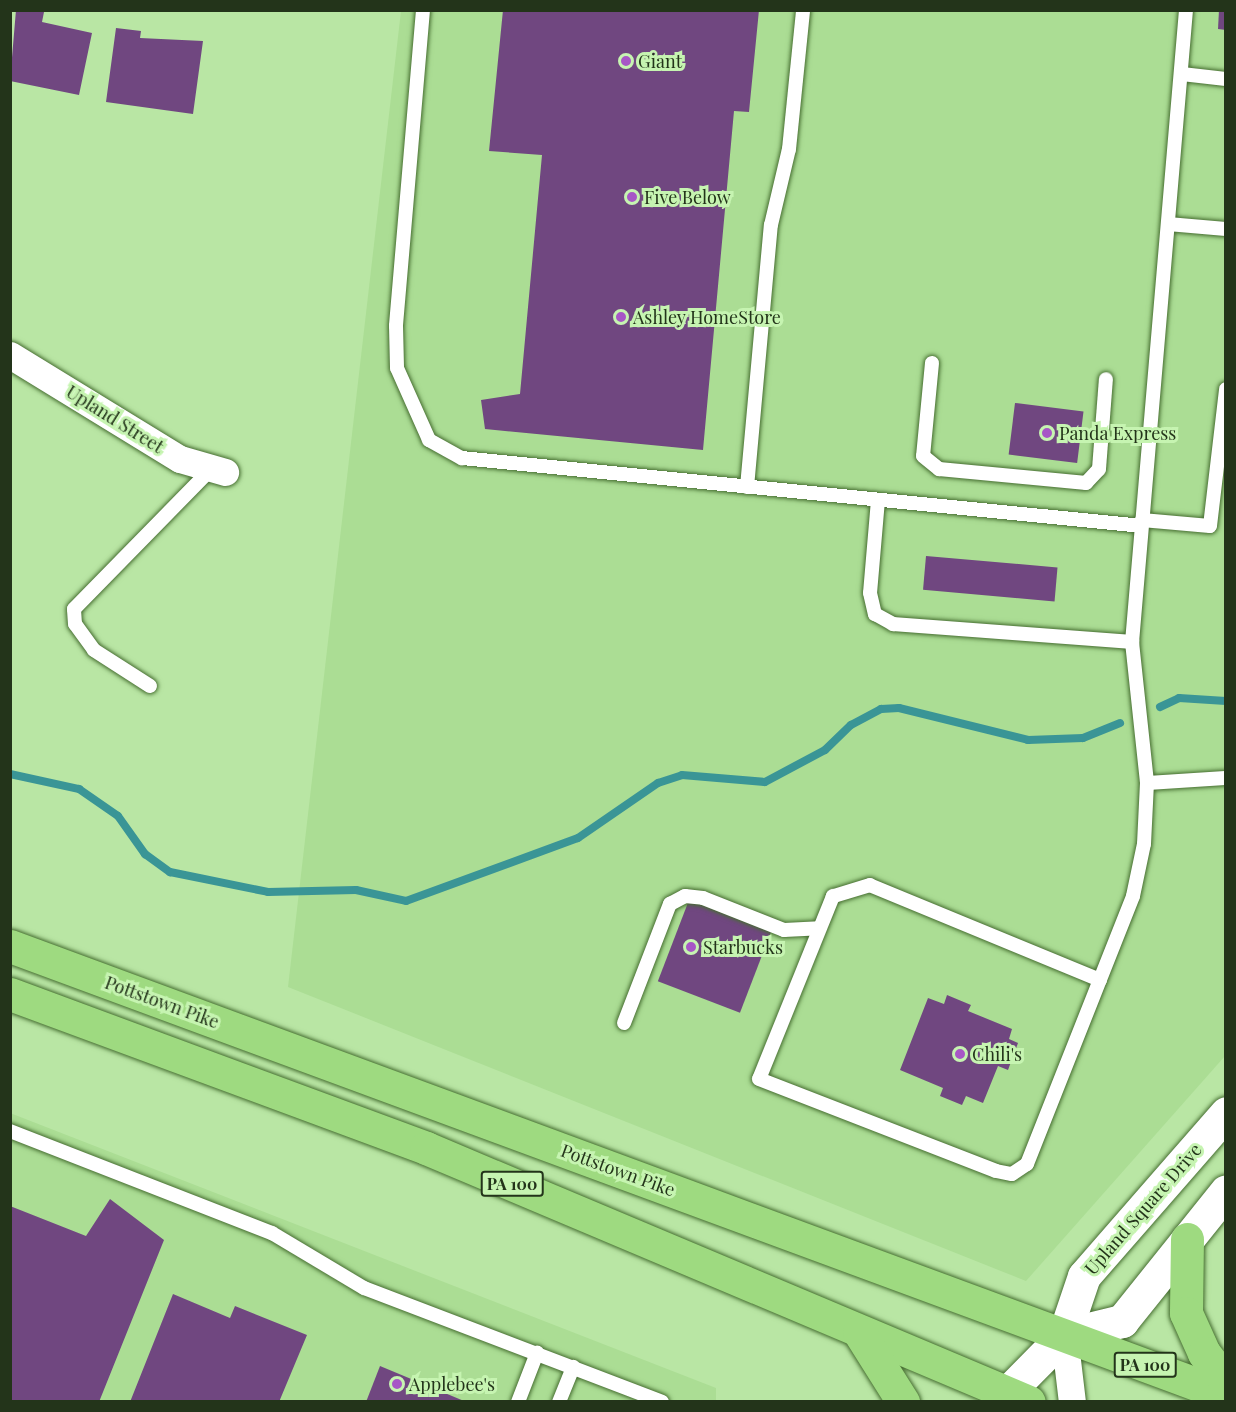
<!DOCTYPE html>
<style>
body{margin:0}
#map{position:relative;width:1236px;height:1412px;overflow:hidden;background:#b9e6a4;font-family:"Playfair Display",serif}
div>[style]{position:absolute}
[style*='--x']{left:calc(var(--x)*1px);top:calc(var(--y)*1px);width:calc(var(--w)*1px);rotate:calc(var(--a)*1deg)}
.built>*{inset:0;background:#abdd94}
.stream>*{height:8px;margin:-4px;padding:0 4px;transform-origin:4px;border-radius:4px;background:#3a9596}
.building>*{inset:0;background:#704780;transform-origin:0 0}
.roads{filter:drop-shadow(0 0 2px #466e31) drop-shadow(0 0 2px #466e31)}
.service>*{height:14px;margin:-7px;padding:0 7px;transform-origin:7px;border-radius:7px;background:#fff}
.minor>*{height:27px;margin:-13.5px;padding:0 13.5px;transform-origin:13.5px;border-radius:13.5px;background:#fff}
.tertiary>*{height:33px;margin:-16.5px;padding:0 16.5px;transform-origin:16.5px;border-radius:16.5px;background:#fff}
.trunk>*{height:33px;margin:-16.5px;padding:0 16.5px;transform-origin:16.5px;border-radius:16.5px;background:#9eda80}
.dots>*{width:16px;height:16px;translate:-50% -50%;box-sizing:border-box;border:3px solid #c6f4b1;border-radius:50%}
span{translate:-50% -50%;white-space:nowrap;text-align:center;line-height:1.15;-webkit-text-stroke:6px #c6f4b1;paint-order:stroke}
.shield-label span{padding:2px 4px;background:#c6f4b1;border:2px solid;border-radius:4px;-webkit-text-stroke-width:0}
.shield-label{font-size:16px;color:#23341a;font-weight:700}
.poi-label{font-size:18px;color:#23341a}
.left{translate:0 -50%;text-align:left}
.street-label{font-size:18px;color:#23341a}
.frame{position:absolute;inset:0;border:12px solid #23341a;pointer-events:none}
</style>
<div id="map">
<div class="built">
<div style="clip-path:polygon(401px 11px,1225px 11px,1225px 1056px,1026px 1281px,288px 987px)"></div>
<div style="clip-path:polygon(10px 1113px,716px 1388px,716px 1401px,11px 1401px)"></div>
</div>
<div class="stream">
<div style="--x:1160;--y:707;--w:21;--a:-25"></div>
<div style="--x:1179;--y:698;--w:47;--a:3.7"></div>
<div style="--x:10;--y:774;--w:71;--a:12.3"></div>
<div style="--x:79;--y:789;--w:47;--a:34.7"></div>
<div style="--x:118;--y:816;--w:47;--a:54.6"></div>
<div style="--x:145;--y:854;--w:31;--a:36"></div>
<div style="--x:170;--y:872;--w:100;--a:11.5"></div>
<div style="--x:268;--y:892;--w:88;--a:-1.3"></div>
<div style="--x:356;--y:890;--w:51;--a:12.4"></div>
<div style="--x:406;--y:901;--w:183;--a:-20.1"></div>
<div style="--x:578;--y:838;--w:97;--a:-34.5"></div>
<div style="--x:658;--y:783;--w:25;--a:-18"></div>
<div style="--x:682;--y:775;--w:83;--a:4.8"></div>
<div style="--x:765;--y:782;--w:68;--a:-28.1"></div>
<div style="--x:825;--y:750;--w:36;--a:-44"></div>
<div style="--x:851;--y:725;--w:34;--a:-28"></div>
<div style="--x:881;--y:709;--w:18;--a:-3"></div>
<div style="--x:899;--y:708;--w:133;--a:13.9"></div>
<div style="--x:1028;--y:740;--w:55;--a:-2.1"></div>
<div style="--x:1083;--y:738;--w:40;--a:-22"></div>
</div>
<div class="building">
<div style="clip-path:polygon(16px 10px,44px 12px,42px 22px,92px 33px,79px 95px,10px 81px)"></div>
<div style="clip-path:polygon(503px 10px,759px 10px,749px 112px,734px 111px,703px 450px,485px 429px,481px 400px,520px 394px,542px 155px,489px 151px)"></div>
<div style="clip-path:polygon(1219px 10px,1226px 10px,1226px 30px,1218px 29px)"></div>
<div style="clip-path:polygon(116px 28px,141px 31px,140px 38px,203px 41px,193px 114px,106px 102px)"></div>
<div style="left:1015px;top:403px;width:69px;height:52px;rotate:7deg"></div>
<div style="left:926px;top:556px;width:132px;height:34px;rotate:5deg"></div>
<div style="left:689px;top:900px;width:88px;height:87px;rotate:21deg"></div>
<div style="clip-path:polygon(947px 995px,971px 1005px,968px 1011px,1012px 1029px,1009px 1039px,1018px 1043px,1008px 1070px,998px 1066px,983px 1103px,966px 1096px,962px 1105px,940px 1096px,943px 1088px,900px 1070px,928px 998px,944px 1004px)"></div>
<div style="clip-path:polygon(110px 1199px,164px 1240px,99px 1402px,10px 1402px,10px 1206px,86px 1236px)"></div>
<div style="clip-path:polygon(173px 1294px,230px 1318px,235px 1306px,307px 1335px,279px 1402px,130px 1402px)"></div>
<div style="clip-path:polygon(380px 1366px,464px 1401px,464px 1402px,366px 1402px)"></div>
</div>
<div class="roads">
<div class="service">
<div style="--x:423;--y:10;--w:317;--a:94.9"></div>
<div style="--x:396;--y:326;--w:42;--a:88.6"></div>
<div style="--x:397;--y:368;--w:79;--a:66"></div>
<div style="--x:429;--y:440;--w:38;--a:29"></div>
<div style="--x:462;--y:458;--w:683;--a:5.71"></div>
<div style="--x:1186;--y:10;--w:634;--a:94.88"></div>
<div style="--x:1132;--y:642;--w:142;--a:83.9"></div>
<div style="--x:1147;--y:783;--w:79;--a:-3.6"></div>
<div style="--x:1182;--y:74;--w:44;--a:6.5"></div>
<div style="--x:1168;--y:224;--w:58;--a:4.9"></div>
<div style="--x:932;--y:363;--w:93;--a:95.5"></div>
<div style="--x:923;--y:456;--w:21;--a:39"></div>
<div style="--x:939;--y:469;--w:148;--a:5.4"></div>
<div style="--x:1086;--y:483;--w:19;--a:-47"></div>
<div style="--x:1099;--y:469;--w:90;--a:-85.6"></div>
<div style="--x:747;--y:487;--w:263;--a:-84.8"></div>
<div style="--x:771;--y:225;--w:78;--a:-76.7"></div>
<div style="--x:789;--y:149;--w:140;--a:-84.2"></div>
<div style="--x:878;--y:500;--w:93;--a:94.9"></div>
<div style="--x:870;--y:593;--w:22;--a:77"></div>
<div style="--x:875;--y:614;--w:21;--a:29"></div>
<div style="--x:893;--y:624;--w:240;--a:4.3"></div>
<div style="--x:1142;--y:520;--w:68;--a:5"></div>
<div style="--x:1210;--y:526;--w:138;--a:-83.3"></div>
<div style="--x:150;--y:686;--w:67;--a:-147.3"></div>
<div style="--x:94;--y:650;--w:32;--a:-126"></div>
<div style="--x:75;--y:624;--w:15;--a:-94"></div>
<div style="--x:74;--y:609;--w:197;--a:-45.6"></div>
<div style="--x:1100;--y:980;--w:249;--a:-157.6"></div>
<div style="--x:870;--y:885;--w:39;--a:163"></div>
<div style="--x:833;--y:896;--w:197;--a:112"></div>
<div style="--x:759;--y:1079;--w:254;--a:21.2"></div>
<div style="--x:996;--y:1171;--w:16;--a:11"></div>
<div style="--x:1012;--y:1174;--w:18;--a:-34"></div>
<div style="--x:1027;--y:1164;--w:288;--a:-68.4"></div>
<div style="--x:1133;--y:896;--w:53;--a:-78.1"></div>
<div style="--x:1144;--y:844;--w:61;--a:-87.2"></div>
<div style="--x:624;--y:1023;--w:128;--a:-68.9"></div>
<div style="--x:670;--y:904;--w:17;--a:-28"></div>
<div style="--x:685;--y:896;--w:18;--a:6"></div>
<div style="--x:703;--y:898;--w:87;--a:21.6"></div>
<div style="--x:784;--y:930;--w:35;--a:-3"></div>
<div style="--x:10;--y:1131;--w:281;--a:21.3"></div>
<div style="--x:272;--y:1233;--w:107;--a:30.9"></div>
<div style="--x:364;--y:1288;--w:319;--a:20.9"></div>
<div style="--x:518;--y:1402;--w:53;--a:-68.8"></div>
<div style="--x:559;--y:1402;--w:38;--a:-68"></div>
</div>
<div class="minor">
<div style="--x:10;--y:355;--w:199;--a:31.5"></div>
<div style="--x:180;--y:459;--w:47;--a:16.1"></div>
<div style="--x:1064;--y:1335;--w:67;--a:83.2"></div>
</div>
<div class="tertiary">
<div style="--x:1064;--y:1335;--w:60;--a:-13.6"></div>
<div style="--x:1122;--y:1321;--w:166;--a:-51.3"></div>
<div style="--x:998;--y:1402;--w:94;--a:-45.4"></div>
<div style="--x:1064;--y:1335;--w:62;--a:-71.3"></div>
<div style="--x:1084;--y:1276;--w:216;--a:-48.9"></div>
</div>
<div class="trunk">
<div style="--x:10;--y:946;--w:1296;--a:20.27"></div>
<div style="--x:10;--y:994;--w:444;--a:20.3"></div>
<div style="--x:426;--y:1148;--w:654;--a:22.84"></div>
<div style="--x:1187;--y:1239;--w:74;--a:90.8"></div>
<div style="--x:1186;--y:1313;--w:44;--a:65.8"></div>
<div style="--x:1204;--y:1353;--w:36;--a:52"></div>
<div style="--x:859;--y:1332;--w:83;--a:57.8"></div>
</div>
</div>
<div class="dots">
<div style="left:626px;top:61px;background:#a756c6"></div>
<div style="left:632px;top:197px;background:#a756c6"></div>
<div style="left:621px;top:317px;background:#a756c6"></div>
<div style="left:1047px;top:433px;background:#a756c6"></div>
<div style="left:691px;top:947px;background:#a756c6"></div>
<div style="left:960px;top:1054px;background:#a756c6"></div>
<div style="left:397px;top:1384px;background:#a756c6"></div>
</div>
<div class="shield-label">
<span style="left:512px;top:1184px">PA 100</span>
<span style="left:1145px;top:1365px">PA 100</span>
</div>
<div class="poi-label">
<span class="left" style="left:638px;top:61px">Giant</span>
<span class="left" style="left:644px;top:197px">Five Below</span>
<span class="left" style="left:633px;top:317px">Ashley HomeStore</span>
<span class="left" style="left:1059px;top:433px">Panda Express</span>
<span class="left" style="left:703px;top:947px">Starbucks</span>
<span class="left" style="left:972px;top:1054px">Chili's</span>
<span class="left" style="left:409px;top:1384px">Applebee's</span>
</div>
<div class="street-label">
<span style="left:115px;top:419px;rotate:32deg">Upland Street</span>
<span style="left:162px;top:1002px;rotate:20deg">Pottstown Pike</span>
<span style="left:618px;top:1170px;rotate:20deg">Pottstown Pike</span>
<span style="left:1143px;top:1209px;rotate:-49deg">Upland Square Drive</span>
</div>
<div class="frame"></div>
</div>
